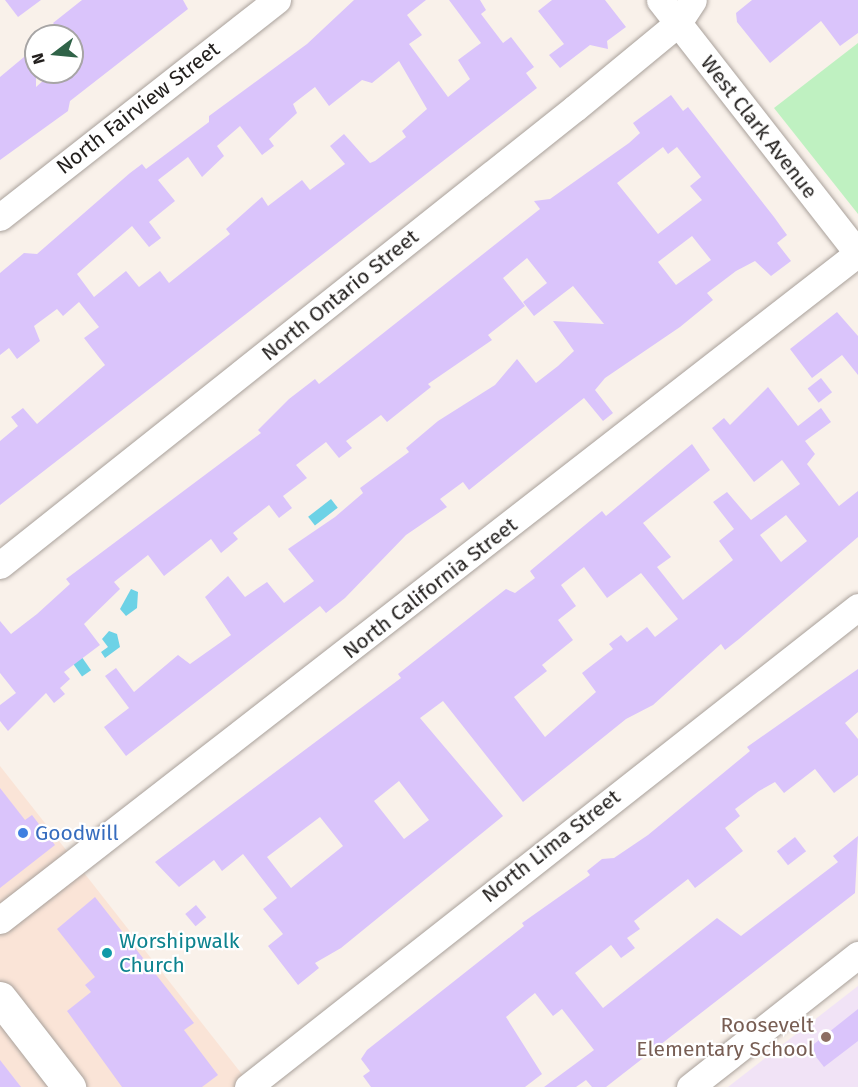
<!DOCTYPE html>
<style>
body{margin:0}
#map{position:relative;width:858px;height:1087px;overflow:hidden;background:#f9f1ea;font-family:"Fira Sans",sans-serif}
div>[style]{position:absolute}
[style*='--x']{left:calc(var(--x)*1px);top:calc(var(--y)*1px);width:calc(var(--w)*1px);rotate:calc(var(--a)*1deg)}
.commercial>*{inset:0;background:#fae4d7}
.education>*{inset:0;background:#f1e3f6}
.green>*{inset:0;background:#bff1c1}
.water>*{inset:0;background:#6dd2e6;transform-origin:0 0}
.building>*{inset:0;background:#dac4fb;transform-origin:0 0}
.roads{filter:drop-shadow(0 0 2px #a9a19b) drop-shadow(0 0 2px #a9a19b)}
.minor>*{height:27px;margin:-13.5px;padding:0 13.5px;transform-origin:13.5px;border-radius:13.5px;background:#fff}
.major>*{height:33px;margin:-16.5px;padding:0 16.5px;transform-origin:16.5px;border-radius:16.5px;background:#fff}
.dots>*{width:16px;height:16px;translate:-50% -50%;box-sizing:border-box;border:3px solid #fff;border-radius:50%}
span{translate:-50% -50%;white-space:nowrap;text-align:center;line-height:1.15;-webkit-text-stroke:4.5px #fff;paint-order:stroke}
.street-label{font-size:21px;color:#221f1d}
.shop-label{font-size:21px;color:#366cbe}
.left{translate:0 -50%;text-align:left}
.culture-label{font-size:21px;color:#0d838f}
.education-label{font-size:21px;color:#785e54}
.right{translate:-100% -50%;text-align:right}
.north{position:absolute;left:24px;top:24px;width:60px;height:60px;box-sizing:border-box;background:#fff;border:2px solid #a7a5a5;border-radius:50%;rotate:254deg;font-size:16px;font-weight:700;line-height:24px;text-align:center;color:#221f1d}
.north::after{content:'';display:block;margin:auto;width:21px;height:27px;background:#306348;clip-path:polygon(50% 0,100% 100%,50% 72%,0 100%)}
</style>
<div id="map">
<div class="commercial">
<div style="clip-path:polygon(0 766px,63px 846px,252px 1087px,0 1087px)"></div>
</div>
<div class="education">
<div style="clip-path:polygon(858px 986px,858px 1087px,728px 1087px)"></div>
</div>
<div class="green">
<div style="clip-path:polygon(858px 43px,858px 214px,774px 108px)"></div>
</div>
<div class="water">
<div style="left:331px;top:499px;width:11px;height:29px;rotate:52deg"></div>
<div style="clip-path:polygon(131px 589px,138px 592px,137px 608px,126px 616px,120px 609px)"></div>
<div style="clip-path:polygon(109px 631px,117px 634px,120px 647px,105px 658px,101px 652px,108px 647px,102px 639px)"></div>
<div style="left:79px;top:653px;width:21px;height:11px;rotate:55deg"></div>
</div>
<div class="building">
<div style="clip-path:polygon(5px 0,41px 0,18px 17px)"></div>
<div style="clip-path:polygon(82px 0,183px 0,188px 9px,70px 101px,68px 111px,0 160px,0 77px,36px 47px,36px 87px,53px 72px,72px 72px,72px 36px,63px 36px,53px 23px)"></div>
<div style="clip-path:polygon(evenodd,354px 0,426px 0,407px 15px,422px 35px,409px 44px,448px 97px,470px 79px,458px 60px,481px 43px,449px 0,480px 0,486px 10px,481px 14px,503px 43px,511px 37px,534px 67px,526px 73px,537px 88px,0 505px,0 441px,18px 426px,11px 417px,23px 408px,37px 424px,105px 365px,84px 338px,99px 327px,79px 302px,63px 316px,57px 309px,34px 326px,40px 341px,17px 359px,9px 348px,0 355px,0 273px,24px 253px,37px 254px,130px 173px,142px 164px,146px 169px,209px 122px,209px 116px,307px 44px,354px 0,399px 61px,427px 109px,402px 131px,406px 137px,375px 161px,370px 163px,344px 134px,330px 146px,345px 164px,310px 190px,302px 180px,268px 206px,262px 197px,226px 229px,230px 234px,169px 283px,160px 271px,139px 287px,126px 271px,94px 297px,77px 274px,132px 226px,149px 247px,161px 238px,149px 222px,175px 201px,158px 180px,188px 157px,202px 177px,224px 156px,217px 146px,240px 126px,262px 155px,274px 146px,269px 139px,297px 113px,293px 104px,315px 87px,329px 106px,362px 80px,372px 83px,399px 61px)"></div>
<div style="clip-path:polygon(552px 0,605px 0,626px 27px,607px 41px,608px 49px,590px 45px,560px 68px,549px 55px,564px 44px,538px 11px)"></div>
<div style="clip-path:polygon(752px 0,858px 0,858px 33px,840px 46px,821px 21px,770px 63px,737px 22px,736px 13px)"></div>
<div style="clip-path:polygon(evenodd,671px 95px,683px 111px,688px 107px,774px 217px,787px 235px,777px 243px,791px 261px,771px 276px,755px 261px,736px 271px,707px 293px,713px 300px,680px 327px,605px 378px,595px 390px,613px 413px,603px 421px,584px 398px,469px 490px,463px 482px,440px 499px,447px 507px,406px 535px,345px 598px,326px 613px,320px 606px,126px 756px,104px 727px,129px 708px,105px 676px,116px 668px,134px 692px,178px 655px,190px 664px,231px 635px,205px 597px,228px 576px,245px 597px,267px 582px,284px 603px,314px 581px,288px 549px,335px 517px,363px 493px,360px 488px,409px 452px,406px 448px,438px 421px,495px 385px,517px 359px,536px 383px,558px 366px,574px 351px,553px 321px,604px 324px,573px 286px,534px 316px,523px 302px,547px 283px,527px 258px,503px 278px,525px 306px,488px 335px,492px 340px,428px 384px,431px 387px,387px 422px,381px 415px,346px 441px,352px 448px,339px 458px,326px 442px,296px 465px,307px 478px,283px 496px,292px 508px,279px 518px,269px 505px,233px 533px,238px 539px,221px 553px,211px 539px,164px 576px,148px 555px,114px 582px,120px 589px,84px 624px,100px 645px,64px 672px,70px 679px,60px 688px,65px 694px,54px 703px,46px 693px,8px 731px,0 721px,0 705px,16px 693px,0 673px,0 621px,11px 634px,37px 614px,70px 584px,66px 579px,261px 433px,258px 430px,289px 399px,315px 379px,319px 384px,540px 209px,534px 201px,550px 199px,629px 143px,640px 133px,633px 123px,671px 95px,663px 147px,668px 154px,677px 147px,701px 177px,690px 186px,702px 200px,658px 234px,617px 183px,663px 147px,671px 95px,692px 236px,711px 260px,676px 285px,658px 262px,692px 236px)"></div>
<div style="clip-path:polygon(837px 312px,858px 336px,858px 375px,842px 355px,812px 378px,790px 349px)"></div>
<div style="left:821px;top:378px;width:18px;height:17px;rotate:52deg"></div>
<div style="clip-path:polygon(evenodd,768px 387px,798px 426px,821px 408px,831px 422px,805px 441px,815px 454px,807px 464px,839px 506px,858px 491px,858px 537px,739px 639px,725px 650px,721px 644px,653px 705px,626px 719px,523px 802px,443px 701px,420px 718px,503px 816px,341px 948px,315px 963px,319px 968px,298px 985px,268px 946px,283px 934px,263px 909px,277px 898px,243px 854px,222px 871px,214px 860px,179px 887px,155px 862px,401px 678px,398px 674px,506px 589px,515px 593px,535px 578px,530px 571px,579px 530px,602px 511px,606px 516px,692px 444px,710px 470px,643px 523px,671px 557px,657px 567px,683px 600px,733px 560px,719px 541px,734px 529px,713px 502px,727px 492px,751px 520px,800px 484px,782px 460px,754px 482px,712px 428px,724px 418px,730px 425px,768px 387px,786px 515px,807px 541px,781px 562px,760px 535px,786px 515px,768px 387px,584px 567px,607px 598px,641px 573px,678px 619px,655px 637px,647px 627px,627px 642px,621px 635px,609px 644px,613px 649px,582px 673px,596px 692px,545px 737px,514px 697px,547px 671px,542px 665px,573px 640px,558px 620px,576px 606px,561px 585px,584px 567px,768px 387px,399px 781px,429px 820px,404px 839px,374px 801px,399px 781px,768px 387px,320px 817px,343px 846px,291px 888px,267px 857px,320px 817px)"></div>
<div style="clip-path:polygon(858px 669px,858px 712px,845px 723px,858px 739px,858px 775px,834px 793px,815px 769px,784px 793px,775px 782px,759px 791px,735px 809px,740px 816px,725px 828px,743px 851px,695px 888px,688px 879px,634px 921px,640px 929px,627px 938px,635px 948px,621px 958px,611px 945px,575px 973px,603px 1008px,717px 918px,741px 936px,838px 862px,833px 856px,858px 836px,855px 893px,606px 1087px,592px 1087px,586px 1080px,576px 1087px,544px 1087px,594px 1050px,562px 1009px,553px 1016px,535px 993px,506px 1017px,542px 1074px,525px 1087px,371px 1087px,363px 1076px,370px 1071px,361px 1059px,367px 1050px,524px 926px,522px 923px,590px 875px,587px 871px,602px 859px,614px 858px,648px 835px,750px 751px,747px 747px)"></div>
<div style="clip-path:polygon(0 788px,25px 820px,32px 815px,55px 845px,0 888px)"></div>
<div style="left:795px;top:837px;width:18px;height:23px;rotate:52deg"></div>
<div style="clip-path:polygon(95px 897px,194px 1023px,184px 1030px,218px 1075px,202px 1087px,122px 1087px,67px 1011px,91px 992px,85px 985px,95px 977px,57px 929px)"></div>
<div style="left:196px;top:905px;width:16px;height:14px;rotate:50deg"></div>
<div style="clip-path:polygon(858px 1009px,858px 1041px,824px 1067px,809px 1048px)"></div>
<div style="clip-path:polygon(0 1060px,21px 1087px,0 1087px)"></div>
</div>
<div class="roads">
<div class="minor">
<div style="--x:660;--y:0;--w:321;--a:52"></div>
<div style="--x:0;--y:217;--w:352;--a:-38.1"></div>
<div style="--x:0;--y:565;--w:734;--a:-38.48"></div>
<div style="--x:575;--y:108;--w:134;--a:-39.5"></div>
<div style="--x:678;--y:23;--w:27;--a:-57"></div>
<div style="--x:0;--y:920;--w:1087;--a:-37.86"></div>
<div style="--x:248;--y:1087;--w:776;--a:-38.2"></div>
<div style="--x:690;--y:1087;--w:214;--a:-38.2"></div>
</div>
<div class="major">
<div style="--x:0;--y:998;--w:113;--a:52.2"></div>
</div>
</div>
<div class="dots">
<div style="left:23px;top:833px;background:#3f7fe0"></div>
<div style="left:107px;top:953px;background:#0f9aa8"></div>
<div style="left:826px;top:1037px;background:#8d6e63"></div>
</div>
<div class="street-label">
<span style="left:138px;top:108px;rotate:-38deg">North Fairview Street</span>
<span style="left:759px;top:127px;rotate:52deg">West Clark Avenue</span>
<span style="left:340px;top:295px;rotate:-39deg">North Ontario Street</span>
<span style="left:430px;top:588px;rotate:-38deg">North California Street</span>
<span style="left:551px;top:846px;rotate:-38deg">North Lima Street</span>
</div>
<div class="shop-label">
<span class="left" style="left:35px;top:833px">Goodwill</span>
</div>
<div class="culture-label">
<span class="left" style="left:119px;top:953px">Worshipwalk<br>Church</span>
</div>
<div class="education-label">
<span class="right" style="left:814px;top:1037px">Roosevelt<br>Elementary School</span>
</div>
<div class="north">N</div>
</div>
